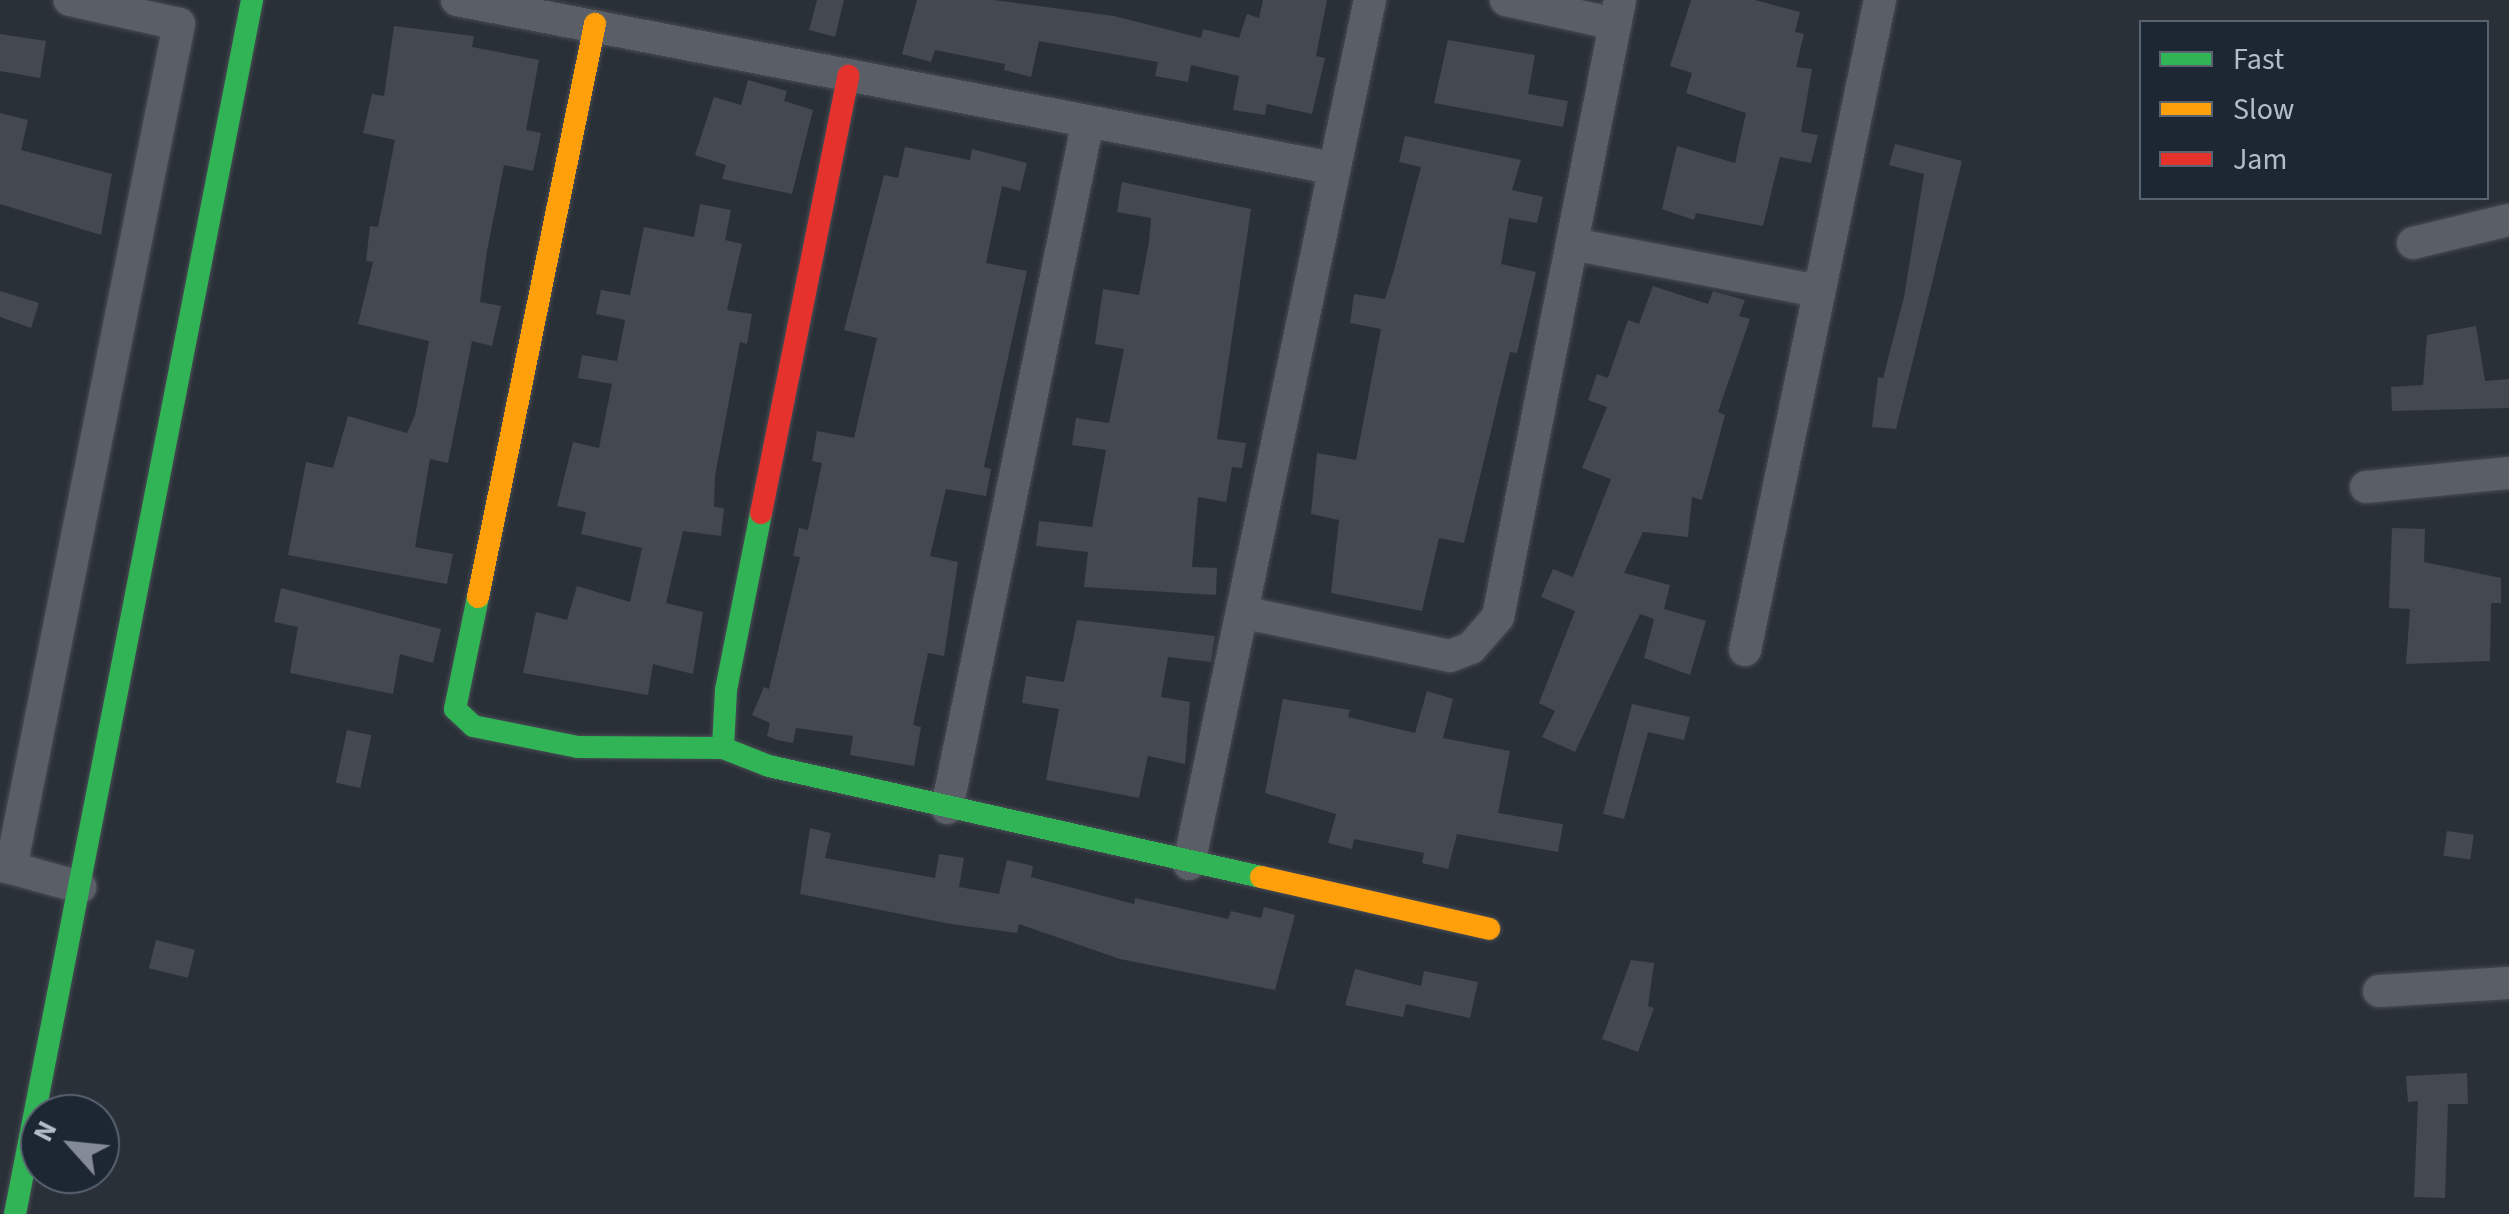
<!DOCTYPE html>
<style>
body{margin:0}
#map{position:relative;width:2509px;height:1214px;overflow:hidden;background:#2a3038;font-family:"Source Sans 3",sans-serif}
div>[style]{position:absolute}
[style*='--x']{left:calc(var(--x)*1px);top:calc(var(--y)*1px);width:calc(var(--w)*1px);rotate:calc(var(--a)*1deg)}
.building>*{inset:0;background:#444950;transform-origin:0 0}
.roads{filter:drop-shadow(0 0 2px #484c53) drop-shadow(0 0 2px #484c53)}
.street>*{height:32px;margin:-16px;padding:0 16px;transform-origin:16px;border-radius:16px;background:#5a5e66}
.fast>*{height:22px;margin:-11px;padding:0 11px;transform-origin:11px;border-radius:11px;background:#30b455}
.slow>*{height:22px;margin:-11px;padding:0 11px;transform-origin:11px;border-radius:11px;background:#ff9f0a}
.jam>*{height:22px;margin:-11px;padding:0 11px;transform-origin:11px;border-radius:11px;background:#e5322d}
span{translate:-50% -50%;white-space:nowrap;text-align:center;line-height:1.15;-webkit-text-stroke:10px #1d2633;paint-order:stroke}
.legend{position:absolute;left:2139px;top:20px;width:350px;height:180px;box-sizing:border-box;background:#1d2633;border:2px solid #59626f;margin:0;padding:12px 18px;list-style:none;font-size:30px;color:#b4bcc9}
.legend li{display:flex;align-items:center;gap:20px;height:50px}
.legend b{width:50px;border:2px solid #59626f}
.north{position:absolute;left:20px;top:1094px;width:100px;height:100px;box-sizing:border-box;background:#1d2633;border:2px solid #59626f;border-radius:50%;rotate:297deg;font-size:28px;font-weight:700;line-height:40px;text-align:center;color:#b4bcc9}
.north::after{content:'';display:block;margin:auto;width:35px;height:45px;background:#848b96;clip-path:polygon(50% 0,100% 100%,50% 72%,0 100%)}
</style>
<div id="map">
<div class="building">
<div style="clip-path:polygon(817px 0,844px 0,835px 37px,809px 30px)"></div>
<div style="clip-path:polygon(917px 0,993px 0,1114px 16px,1201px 38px,1203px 29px,1239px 38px,1247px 14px,1259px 18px,1263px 0,1327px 0,1316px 56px,1325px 58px,1312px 114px,1267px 104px,1265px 115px,1233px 110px,1239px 76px,1191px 65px,1188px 82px,1155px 76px,1158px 62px,1039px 41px,1031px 77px,1004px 70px,1005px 64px,935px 50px,931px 62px,902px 54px)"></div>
<div style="clip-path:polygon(1691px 0,1755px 0,1800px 12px,1795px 32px,1804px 34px,1796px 67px,1812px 69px,1801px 132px,1818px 135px,1811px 163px,1780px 157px,1763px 226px,1696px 213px,1694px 220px,1662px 209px,1677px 146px,1735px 163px,1746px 113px,1686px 93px,1692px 73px,1670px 66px)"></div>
<div style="clip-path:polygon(394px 26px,474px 36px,472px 47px,539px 60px,526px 130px,541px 133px,533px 171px,504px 165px,487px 251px,480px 302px,501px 306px,492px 346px,472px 341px,448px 463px,430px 459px,415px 547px,453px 554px,447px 584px,288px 555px,306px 462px,333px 468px,348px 416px,407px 433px,415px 415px,429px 341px,358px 324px,373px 262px,366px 261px,370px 226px,378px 227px,395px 140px,363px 133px,372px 94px,384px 96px)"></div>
<div style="clip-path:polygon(0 34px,46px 41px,40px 78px,0 71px)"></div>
<div style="clip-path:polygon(1448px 40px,1535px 55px,1528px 94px,1568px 101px,1563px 127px,1434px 103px)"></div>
<div style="clip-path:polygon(748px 80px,787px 91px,784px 101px,813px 110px,792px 194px,722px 179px,726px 165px,695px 155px,714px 97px,741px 105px)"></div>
<div style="clip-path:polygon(0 113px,28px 120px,21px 150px,112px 174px,101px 235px,0 204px)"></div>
<div style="clip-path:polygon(1405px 136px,1521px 160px,1512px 190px,1543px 197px,1537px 223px,1509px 218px,1501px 264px,1536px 272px,1531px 294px,1517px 353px,1510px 352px,1464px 543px,1439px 538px,1422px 611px,1331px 593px,1339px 520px,1311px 514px,1317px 453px,1356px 460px,1381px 329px,1350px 323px,1354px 294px,1385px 299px,1394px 270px,1421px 167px,1399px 162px)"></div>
<div style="clip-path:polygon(1895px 144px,1962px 161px,1896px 429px,1872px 427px,1878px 377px,1883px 378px,1904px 297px,1924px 174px,1889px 165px)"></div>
<div style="clip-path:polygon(905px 147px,970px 160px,972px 149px,1027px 163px,1020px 191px,1002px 186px,986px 263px,1027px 271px,984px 467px,991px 469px,986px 496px,946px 489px,930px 556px,958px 562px,944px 656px,928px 653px,913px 725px,921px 727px,914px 766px,850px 755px,853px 736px,796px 728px,793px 743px,777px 740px,767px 736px,770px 723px,752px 715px,764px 687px,769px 689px,800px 557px,793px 556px,799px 528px,808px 530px,822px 463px,812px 461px,817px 431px,854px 438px,877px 338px,844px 330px,884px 175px,898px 178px)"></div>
<div style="clip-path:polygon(1122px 182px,1251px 209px,1217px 439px,1246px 443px,1242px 468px,1232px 467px,1226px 502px,1198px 497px,1192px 567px,1217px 568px,1216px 595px,1084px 587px,1088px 552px,1036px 546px,1039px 521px,1092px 527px,1106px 450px,1072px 445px,1076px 418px,1109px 423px,1124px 349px,1095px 344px,1103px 289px,1139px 295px,1149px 242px,1151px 218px,1117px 212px)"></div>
<div style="clip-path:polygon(700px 204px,731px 210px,725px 240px,742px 244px,727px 310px,752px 314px,747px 344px,740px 342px,715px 476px,714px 507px,724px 508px,721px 536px,683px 531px,666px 603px,703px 612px,693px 674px,653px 664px,648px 695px,523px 673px,536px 612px,567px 620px,577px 586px,630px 602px,642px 548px,581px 534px,586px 512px,557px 506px,573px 442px,599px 448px,612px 384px,578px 378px,582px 355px,617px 361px,625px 320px,596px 314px,601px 290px,630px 295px,644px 227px,694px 237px)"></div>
<div style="clip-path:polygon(1653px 286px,1708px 304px,1713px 291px,1745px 300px,1739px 316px,1750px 319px,1718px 412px,1725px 415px,1702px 500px,1692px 497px,1688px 537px,1643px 532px,1624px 573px,1670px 585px,1664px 609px,1706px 621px,1690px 675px,1644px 658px,1654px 619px,1640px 614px,1575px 752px,1542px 737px,1555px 711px,1539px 703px,1575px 611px,1541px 597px,1553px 569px,1573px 577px,1611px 479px,1582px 468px,1607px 407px,1588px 400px,1597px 374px,1608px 378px,1628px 320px,1639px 324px)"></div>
<div style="clip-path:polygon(0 291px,39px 303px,31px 328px,0 317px)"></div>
<div style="clip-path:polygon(2476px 326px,2485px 381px,2509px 379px,2509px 408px,2392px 411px,2391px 387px,2423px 385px,2427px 335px)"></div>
<div style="clip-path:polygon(2392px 528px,2425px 529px,2424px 562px,2501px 578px,2501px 603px,2491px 603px,2490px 661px,2406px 664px,2410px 609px,2389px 608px)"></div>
<div style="clip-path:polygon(281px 588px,441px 629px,433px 663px,400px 654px,393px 694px,290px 673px,298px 627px,274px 622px)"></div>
<div style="clip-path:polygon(1077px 620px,1215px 636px,1211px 662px,1168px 657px,1161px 697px,1190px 702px,1185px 764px,1148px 756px,1139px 798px,1046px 780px,1059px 709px,1022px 703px,1026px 676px,1064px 682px)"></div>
<div style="clip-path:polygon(1427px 691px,1453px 699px,1443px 738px,1510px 751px,1498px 813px,1563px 824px,1558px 852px,1457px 834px,1448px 869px,1422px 863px,1424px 853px,1354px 839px,1352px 849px,1328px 843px,1336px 814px,1265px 793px,1283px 699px,1350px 710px,1348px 717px,1415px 733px)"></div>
<div style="clip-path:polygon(1632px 704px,1690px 717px,1684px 740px,1648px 732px,1624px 819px,1603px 814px)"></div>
<div style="left:347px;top:730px;width:25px;height:54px;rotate:12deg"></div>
<div style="clip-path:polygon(810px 828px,831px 833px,825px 858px,935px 878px,939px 854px,964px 858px,959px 887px,999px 894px,1007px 860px,1033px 866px,1031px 877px,1134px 904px,1135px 898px,1228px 919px,1231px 911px,1261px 918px,1264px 907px,1295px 915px,1275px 990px,1120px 959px,1019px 924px,1017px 933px,951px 924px,800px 894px)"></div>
<div style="left:2447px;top:831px;width:27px;height:25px;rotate:8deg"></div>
<div style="left:156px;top:940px;width:40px;height:29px;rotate:14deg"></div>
<div style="clip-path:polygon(1631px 960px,1654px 963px,1648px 1006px,1654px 1008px,1638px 1052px,1602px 1039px)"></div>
<div style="clip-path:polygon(1355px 969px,1421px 986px,1424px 971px,1478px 982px,1470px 1018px,1406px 1004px,1403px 1017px,1345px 1005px)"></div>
<div style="clip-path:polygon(2467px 1073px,2468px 1104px,2448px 1104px,2445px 1198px,2414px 1197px,2418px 1101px,2408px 1102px,2406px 1076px)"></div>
</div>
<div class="roads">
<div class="street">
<div style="--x:457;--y:0;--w:891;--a:10.87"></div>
<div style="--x:1506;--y:0;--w:112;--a:12.4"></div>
<div style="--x:2413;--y:243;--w:99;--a:-13.5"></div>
<div style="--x:1572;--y:244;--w:251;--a:10.8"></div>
<div style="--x:2366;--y:487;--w:144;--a:-5.6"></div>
<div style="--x:1246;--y:613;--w:208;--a:11.9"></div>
<div style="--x:1450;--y:656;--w:22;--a:-21"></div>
<div style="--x:1471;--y:648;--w:41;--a:-48.9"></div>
<div style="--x:1498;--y:617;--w:629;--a:-78.82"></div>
<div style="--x:1745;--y:650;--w:664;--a:-78.27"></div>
<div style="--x:947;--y:808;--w:701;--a:-78.4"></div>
<div style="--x:1189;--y:864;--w:883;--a:-78.17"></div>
<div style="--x:0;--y:866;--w:11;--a:10"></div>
<div style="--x:11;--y:868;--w:861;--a:-78.74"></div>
<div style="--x:179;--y:24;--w:112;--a:-167.6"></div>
<div style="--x:11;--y:868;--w:72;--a:15.4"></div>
<div style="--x:2379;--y:991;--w:130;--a:-3.5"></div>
</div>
<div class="fast">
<div style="--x:761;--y:513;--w:180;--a:101.2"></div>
<div style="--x:726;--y:690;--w:58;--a:93"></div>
<div style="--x:723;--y:748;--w:49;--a:21.4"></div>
<div style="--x:769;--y:766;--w:504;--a:12.71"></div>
<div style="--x:478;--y:597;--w:114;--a:101.6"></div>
<div style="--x:455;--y:709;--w:25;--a:43"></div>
<div style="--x:473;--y:726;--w:107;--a:11.3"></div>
<div style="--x:578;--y:747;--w:145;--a:0.4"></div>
<div style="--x:15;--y:1214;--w:1237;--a:-78.95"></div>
</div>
<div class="slow">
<div style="--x:478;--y:597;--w:585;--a:-78.46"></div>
<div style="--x:1261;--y:877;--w:234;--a:12.8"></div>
</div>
<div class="jam">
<div style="--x:761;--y:513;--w:446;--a:-78.7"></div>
</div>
</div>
<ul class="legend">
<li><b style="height:12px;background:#30b455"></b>Fast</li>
<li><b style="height:12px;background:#ff9f0a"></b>Slow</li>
<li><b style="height:12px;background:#e5322d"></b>Jam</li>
</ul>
<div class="north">N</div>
</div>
